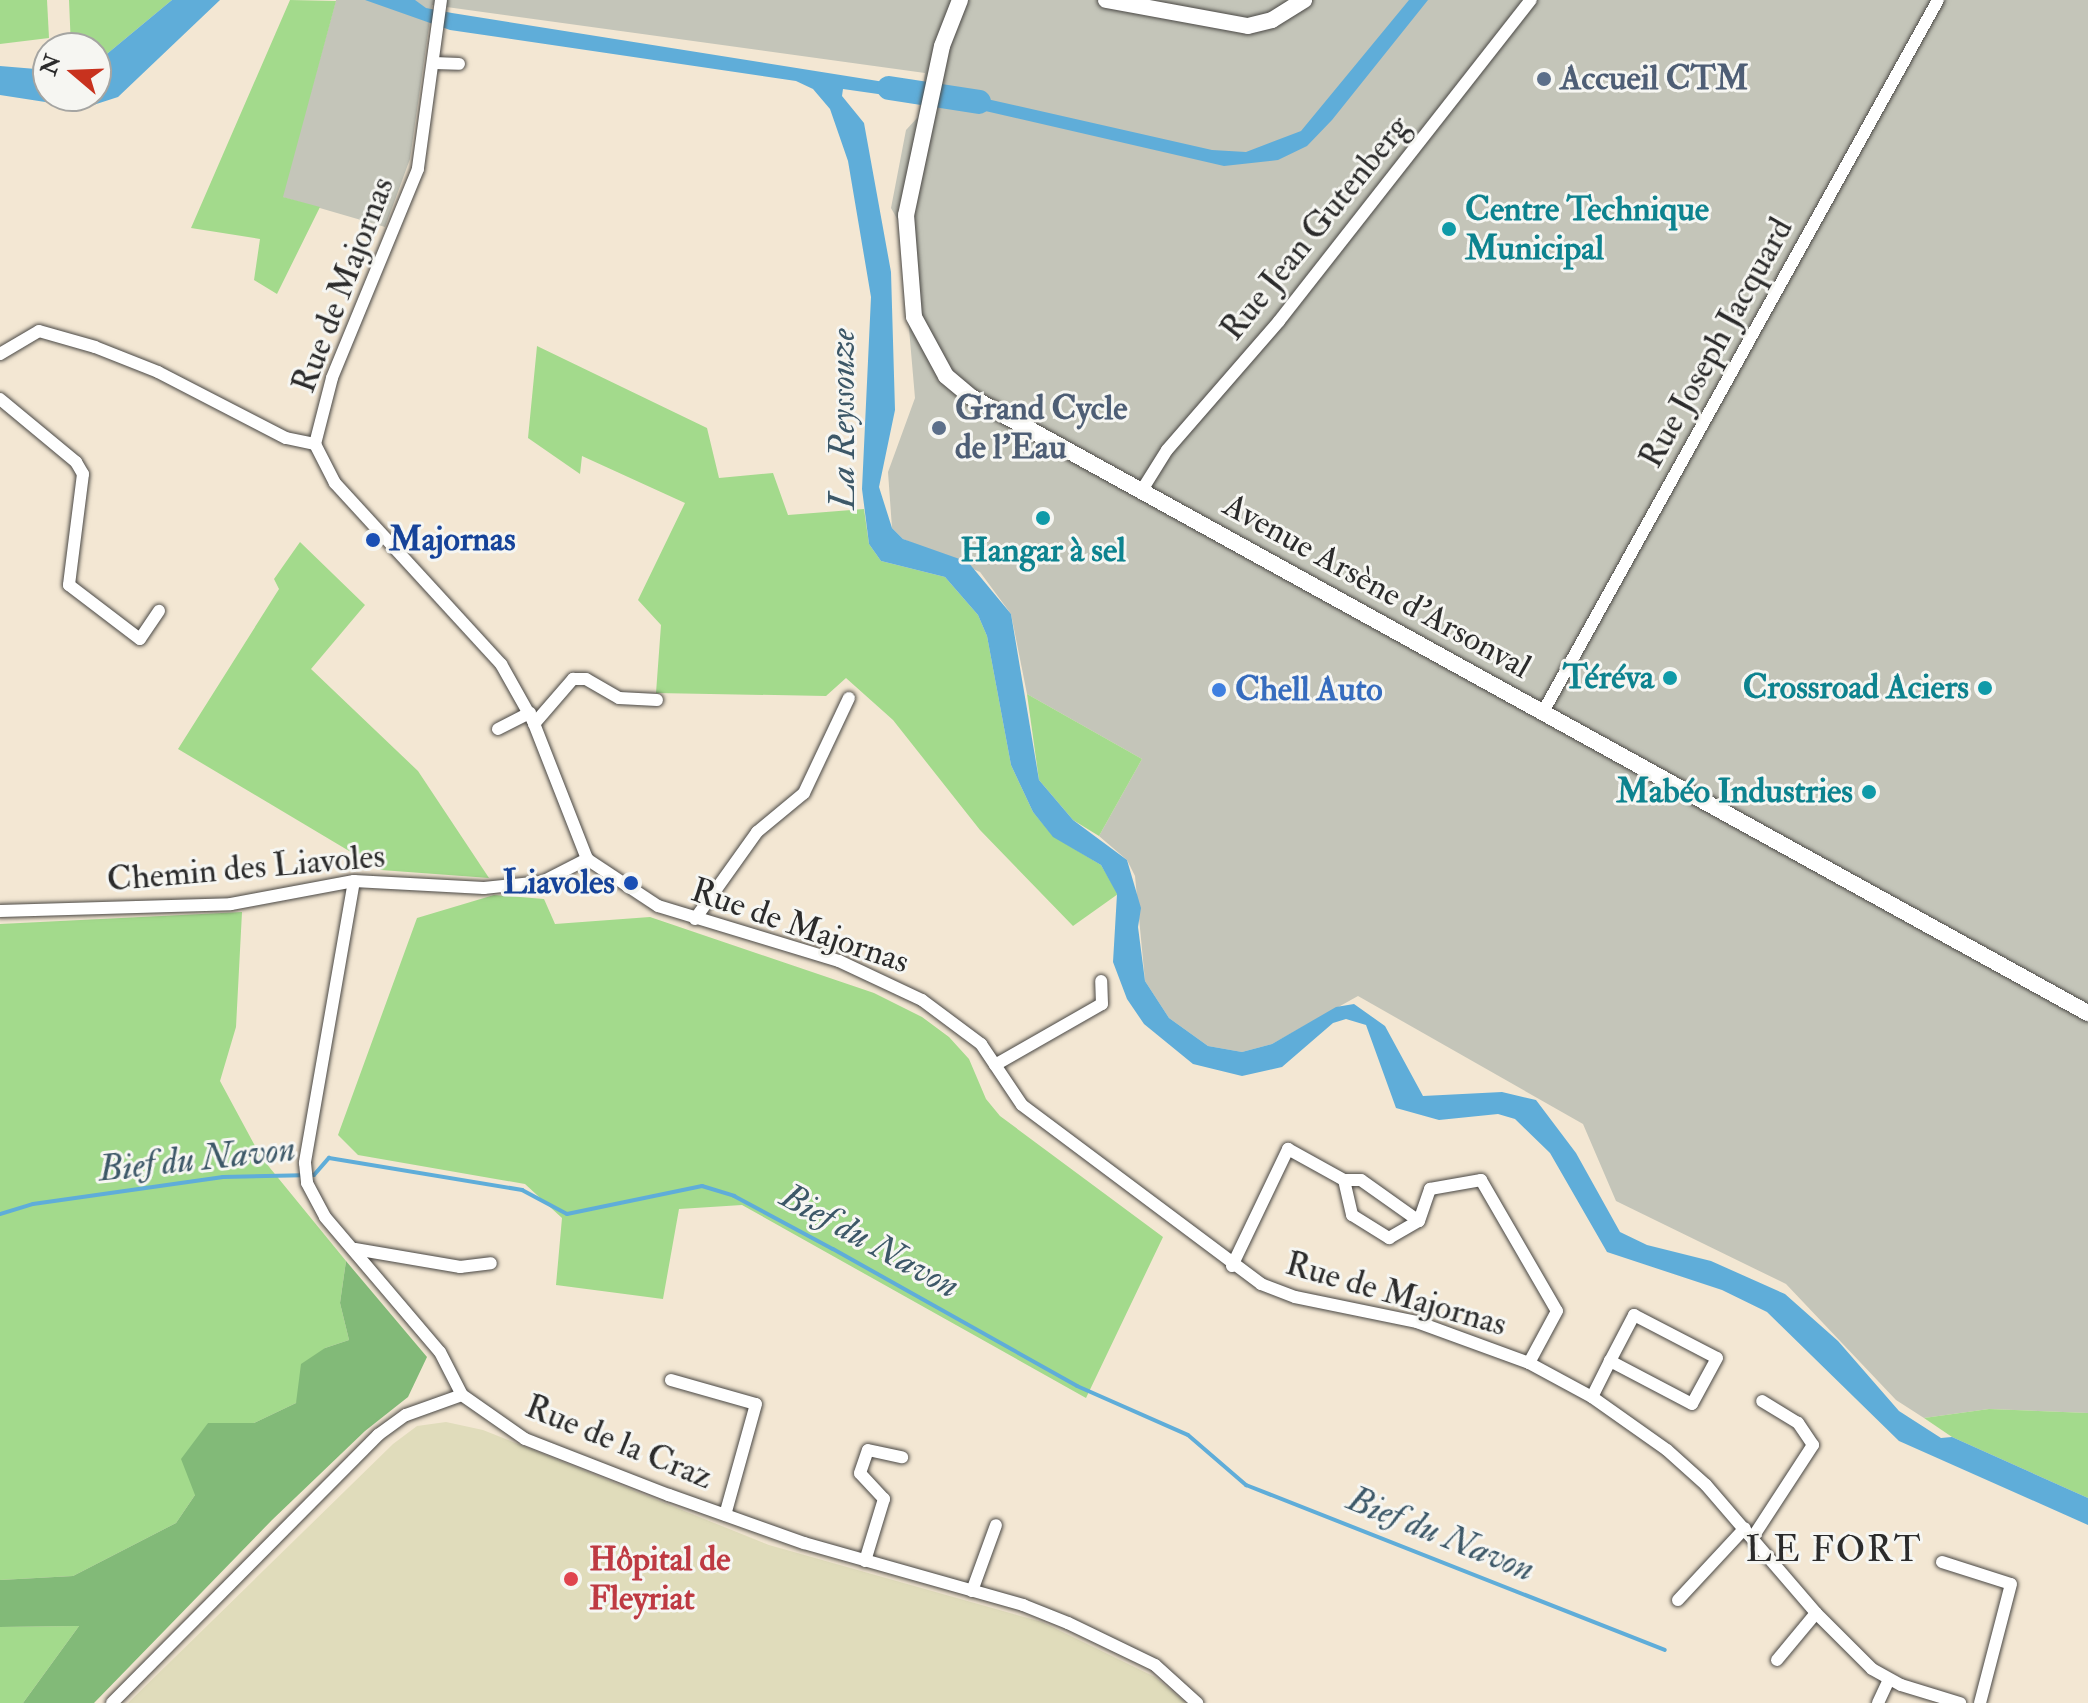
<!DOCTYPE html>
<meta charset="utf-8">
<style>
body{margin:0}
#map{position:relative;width:2088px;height:1703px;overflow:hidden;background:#f3e7d3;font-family:"IM FELL Double Pica",serif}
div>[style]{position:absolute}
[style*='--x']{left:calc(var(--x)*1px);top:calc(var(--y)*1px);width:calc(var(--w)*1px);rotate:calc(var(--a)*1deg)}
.built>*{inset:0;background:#e0dcbb}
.industrial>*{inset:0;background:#c4c5b9}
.green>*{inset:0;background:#a3da8c}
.forest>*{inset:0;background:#82ba78}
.water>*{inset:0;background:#5fadd9}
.stream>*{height:4px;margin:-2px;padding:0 2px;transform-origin:2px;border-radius:2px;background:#5fadd9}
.river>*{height:24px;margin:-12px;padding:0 12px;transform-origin:12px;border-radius:12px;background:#5fadd9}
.roads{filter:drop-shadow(0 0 2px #494744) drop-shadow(0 0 2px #494744)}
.minor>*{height:12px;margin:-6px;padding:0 6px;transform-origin:6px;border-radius:6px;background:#fff}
.tertiary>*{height:16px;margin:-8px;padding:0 8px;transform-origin:8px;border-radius:8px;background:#fff}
.dots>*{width:22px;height:22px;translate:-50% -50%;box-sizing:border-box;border:4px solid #f6f6f2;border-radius:50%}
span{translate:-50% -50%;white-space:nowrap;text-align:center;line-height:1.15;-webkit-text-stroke:6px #f6f6f2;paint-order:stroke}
.service-label{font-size:34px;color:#4e5e75;font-weight:700}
.left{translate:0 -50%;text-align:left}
.culture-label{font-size:34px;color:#0d838f;font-weight:700}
.right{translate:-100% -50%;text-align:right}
.street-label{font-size:34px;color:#2b2b2b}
.transit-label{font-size:34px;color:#164399;font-weight:700}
.shop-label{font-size:34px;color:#366cbe;font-weight:700}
.health-label{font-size:34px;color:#be3a42;font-weight:700}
.water-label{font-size:36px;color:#3d5868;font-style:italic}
.neighbourhood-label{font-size:36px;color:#2b2b2b;letter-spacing:2px}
.north{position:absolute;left:32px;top:32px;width:80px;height:80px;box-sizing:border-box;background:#f6f6f2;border:2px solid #a5a5a2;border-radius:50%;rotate:289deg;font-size:22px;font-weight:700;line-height:32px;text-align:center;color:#2b2b2b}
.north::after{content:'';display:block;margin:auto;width:28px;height:36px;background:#c8321e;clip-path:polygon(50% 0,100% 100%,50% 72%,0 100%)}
</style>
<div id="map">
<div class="built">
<div style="clip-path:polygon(446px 1422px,483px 1430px,769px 1545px,1042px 1622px,1155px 1677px,1186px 1703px,128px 1703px,393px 1444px,417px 1426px)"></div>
</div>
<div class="industrial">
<div style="clip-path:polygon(336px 0,2088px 0,2088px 1413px,1989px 1409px,1924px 1418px,1896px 1400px,1786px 1284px,1616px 1201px,1583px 1124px,1358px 996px,1272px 1044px,1242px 1052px,1208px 1046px,1169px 1018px,1145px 981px,1135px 876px,1127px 860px,1099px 836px,1142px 759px,1027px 694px,1011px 614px,980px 572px,903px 539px,892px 528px,888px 472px,915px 398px,900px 224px,891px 208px,906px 130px,918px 117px,925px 73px,432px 5px,410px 159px,385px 227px,282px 197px)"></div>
</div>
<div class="green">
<div style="clip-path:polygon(0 0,47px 0,49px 38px,0 44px)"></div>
<div style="clip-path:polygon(69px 0,172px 0,96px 63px,96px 48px,71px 48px)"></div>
<div style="clip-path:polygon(290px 0,336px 1px,283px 197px,320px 207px,277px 294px,254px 280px,260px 239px,191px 228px)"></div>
<div style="clip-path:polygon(537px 346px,707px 428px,719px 478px,773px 473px,788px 515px,864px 509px,869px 544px,881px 561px,945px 577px,978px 615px,987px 636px,1011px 765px,1033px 812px,1053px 836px,1101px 865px,1118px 894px,1073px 926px,980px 830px,893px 720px,846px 678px,826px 696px,656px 693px,661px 625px,638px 600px,685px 503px,582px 456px,580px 474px,528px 438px)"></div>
<div style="clip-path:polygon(300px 542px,365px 605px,311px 669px,418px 771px,489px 878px,381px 870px,178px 749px,279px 589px,274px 579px)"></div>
<div style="clip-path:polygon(1027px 694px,1142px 759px,1099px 836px,1073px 820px,1039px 780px)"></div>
<div style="clip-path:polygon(494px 895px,544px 899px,555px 924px,650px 917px,874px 993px,922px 1017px,949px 1037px,969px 1059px,986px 1099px,1000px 1116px,1163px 1237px,1086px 1398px,742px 1205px,679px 1209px,663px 1299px,556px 1285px,562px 1218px,525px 1184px,358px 1155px,338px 1135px,417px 918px)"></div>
<div style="clip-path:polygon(242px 912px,236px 1027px,220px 1081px,261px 1157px,346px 1261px,340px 1303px,349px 1340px,325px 1348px,296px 1403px,254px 1423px,208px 1423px,195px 1495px,176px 1523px,73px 1576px,0 1580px,0 924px)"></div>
<div style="clip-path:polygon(1989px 1409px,2088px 1413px,2088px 1498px,1952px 1437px,1924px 1418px)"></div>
<div style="clip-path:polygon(79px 1626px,23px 1703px,0 1703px,0 1627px)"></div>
</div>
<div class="forest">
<div style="clip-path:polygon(346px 1261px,427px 1357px,408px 1397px,365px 1431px,272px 1520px,94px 1703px,23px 1703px,79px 1626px,0 1627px,0 1580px,73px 1576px,176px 1523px,195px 1495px,181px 1459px,208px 1423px,254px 1423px,296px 1403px,301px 1364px,325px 1348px,349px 1340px,340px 1303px)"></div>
</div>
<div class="water">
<div style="clip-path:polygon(172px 0,220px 0,118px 97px,84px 108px,0 95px,0 66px,48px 70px,48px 96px,96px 96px,96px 63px)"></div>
<div style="clip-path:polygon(365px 0,415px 0,426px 8px,452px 13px,922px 88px,920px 100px,843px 89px,842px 96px,864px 123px,891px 272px,895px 410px,879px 487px,892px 528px,903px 539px,968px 562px,1011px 614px,1039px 780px,1073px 820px,1127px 860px,1141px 908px,1138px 927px,1145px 981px,1169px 1018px,1208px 1046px,1242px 1052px,1272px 1044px,1336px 1007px,1354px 1004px,1385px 1026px,1423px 1096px,1502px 1092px,1536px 1100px,1576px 1153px,1620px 1232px,1647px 1245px,1711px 1261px,1785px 1294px,1838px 1341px,1899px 1411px,1941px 1438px,1952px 1437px,2088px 1498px,2088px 1525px,1899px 1441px,1767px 1312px,1722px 1290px,1607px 1252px,1550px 1153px,1515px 1119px,1498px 1114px,1439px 1120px,1396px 1108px,1366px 1025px,1346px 1019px,1333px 1023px,1282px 1067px,1242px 1076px,1193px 1064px,1144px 1024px,1127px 999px,1113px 962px,1117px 894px,1101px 865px,1053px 837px,1033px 812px,1011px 765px,987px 636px,978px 615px,945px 577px,881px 561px,869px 544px,862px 489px,871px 297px,848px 161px,830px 109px,813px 89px,796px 81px,450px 30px)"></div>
<div style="clip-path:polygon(1409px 0,1428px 0,1332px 120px,1307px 146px,1278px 160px,1224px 166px,946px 102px,947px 90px,1212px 150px,1246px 152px,1301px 131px)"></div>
</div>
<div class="stream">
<div style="--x:0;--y:1214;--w:34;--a:-17"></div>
<div style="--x:33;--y:1204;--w:192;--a:-8.1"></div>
<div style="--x:223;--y:1177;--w:91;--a:-1.3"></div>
<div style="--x:314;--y:1175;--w:23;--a:-49"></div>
<div style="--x:329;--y:1158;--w:196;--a:9.4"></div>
<div style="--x:522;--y:1190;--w:51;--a:28.1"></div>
<div style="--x:567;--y:1214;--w:138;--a:-11.7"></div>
<div style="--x:702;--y:1186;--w:34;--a:17"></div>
<div style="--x:734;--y:1196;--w:112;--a:28.2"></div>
<div style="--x:833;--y:1249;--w:280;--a:29.3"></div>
<div style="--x:1077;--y:1386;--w:121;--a:23.8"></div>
<div style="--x:1188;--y:1435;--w:77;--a:40.8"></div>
<div style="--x:1246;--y:1485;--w:450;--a:21.5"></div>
</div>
<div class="river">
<div style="--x:889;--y:88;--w:91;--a:8.8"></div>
</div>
<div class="roads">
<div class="minor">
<div style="--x:441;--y:0;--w:171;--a:97.8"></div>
<div style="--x:418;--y:169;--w:226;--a:112.4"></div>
<div style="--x:332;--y:378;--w:68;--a:104.4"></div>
<div style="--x:315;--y:444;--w:44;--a:62.9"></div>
<div style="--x:335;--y:483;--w:246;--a:47.5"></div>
<div style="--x:501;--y:664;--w:65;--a:60.7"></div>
<div style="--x:533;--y:721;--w:148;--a:68.6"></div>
<div style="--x:587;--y:859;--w:85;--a:33.5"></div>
<div style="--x:658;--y:906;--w:189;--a:16.9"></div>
<div style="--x:839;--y:961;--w:92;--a:25.2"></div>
<div style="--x:922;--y:1000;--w:74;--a:36.7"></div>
<div style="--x:981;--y:1044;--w:73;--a:56.1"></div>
<div style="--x:1022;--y:1105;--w:299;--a:36.8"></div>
<div style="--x:1261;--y:1284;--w:36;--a:21"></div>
<div style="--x:1295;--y:1297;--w:125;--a:11.6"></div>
<div style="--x:1417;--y:1322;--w:119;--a:20.1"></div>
<div style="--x:1529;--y:1363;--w:72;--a:28.4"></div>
<div style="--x:1592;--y:1397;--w:92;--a:35.2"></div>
<div style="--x:1667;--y:1450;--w:52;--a:41.9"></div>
<div style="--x:1706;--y:1485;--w:169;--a:49.3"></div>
<div style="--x:1816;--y:1613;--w:79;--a:45"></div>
<div style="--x:1872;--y:1669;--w:33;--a:29"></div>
<div style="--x:1901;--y:1685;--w:62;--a:17"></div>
<div style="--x:434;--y:63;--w:25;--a:2"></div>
<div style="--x:0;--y:354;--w:45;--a:-30.5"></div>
<div style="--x:39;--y:331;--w:58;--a:15.9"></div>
<div style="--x:95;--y:347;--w:68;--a:21.6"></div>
<div style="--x:158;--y:372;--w:144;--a:27.3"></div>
<div style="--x:286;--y:438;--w:30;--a:12"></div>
<div style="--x:0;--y:399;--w:99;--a:39.7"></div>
<div style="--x:76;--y:462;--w:14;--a:60"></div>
<div style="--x:83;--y:474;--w:112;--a:97.2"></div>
<div style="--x:69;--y:585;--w:89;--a:37.3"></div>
<div style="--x:140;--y:639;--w:34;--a:-56"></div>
<div style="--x:1142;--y:490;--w:47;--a:-58"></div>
<div style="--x:1167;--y:450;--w:171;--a:-49"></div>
<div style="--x:1279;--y:321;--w:408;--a:-51.9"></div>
<div style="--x:1543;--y:712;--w:814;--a:-60.98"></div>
<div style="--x:534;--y:724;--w:60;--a:-49.1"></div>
<div style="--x:573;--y:679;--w:13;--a:0"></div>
<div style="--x:586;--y:679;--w:38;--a:30"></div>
<div style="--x:619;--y:698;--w:38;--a:3"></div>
<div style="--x:498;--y:729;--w:36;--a:-27"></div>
<div style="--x:354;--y:881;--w:286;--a:99.9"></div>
<div style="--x:305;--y:1163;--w:20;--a:84"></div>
<div style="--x:307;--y:1183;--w:38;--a:62"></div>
<div style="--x:325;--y:1217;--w:177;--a:49.6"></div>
<div style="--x:440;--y:1352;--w:48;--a:62.9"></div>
<div style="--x:462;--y:1395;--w:77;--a:34.9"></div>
<div style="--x:525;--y:1439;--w:155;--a:21.3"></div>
<div style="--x:669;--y:1495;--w:143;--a:19.6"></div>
<div style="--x:804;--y:1543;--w:228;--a:15.8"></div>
<div style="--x:1023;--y:1605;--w:48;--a:21.8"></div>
<div style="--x:1068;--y:1623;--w:97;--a:25.8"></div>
<div style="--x:1155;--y:1665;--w:57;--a:42.1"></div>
<div style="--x:0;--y:911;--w:231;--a:-1.7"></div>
<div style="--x:231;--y:904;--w:125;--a:-10.6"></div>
<div style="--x:354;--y:881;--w:130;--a:3.1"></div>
<div style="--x:484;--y:888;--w:58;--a:-5.9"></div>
<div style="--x:542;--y:882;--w:51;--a:-27.1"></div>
<div style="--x:695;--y:919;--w:107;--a:-54.5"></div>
<div style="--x:757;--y:832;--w:61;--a:-39.7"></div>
<div style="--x:804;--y:793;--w:105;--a:-64.7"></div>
<div style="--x:995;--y:1065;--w:123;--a:-29.7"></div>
<div style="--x:1102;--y:1004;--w:23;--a:-92"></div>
<div style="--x:1344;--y:1180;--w:17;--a:0"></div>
<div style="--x:1361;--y:1180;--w:71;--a:35.3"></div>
<div style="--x:355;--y:1249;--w:107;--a:9.7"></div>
<div style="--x:460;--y:1267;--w:31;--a:-7"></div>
<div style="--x:1232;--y:1266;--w:130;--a:-64.4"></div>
<div style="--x:1288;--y:1149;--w:64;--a:29"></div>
<div style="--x:1344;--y:1180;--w:36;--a:77"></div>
<div style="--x:1352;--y:1215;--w:44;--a:31.9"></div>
<div style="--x:1389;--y:1238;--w:34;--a:-30"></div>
<div style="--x:1419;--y:1221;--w:34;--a:-71"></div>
<div style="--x:1430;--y:1189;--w:52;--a:-10"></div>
<div style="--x:1481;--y:1180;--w:151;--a:59.9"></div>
<div style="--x:1557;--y:1311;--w:59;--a:118.3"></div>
<div style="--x:671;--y:1380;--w:88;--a:15.8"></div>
<div style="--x:756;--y:1404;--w:115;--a:105.6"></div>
<div style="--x:1592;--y:1397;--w:40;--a:-63.4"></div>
<div style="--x:1610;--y:1361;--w:52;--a:-62.4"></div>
<div style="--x:1634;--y:1315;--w:93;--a:27.4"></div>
<div style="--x:1717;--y:1358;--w:52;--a:118.5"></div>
<div style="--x:1692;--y:1404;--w:93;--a:-152.3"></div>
<div style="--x:1753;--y:1537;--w:110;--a:-56.9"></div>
<div style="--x:1813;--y:1445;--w:27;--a:-124"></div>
<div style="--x:1798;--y:1423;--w:42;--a:-148.6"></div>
<div style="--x:865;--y:1561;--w:65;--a:-73"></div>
<div style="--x:884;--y:1499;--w:35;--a:-133"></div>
<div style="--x:860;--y:1473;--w:24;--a:-71"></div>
<div style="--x:868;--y:1450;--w:35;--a:12"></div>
<div style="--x:1942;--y:1562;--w:72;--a:17.7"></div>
<div style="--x:2011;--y:1584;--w:123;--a:104.6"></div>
<div style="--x:972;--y:1591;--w:70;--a:-70"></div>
<div style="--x:1678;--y:1600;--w:98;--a:-47.1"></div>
<div style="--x:1777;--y:1660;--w:61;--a:-50.3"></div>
<div style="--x:112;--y:1703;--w:378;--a:-45.2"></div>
<div style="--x:378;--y:1435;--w:34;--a:-36"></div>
<div style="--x:406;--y:1415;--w:59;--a:-19.7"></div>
<div style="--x:1878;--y:1703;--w:26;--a:-65"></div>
</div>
<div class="tertiary">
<div style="--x:960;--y:0;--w:49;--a:111.4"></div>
<div style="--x:942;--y:46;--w:173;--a:102"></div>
<div style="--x:906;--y:215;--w:102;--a:85.5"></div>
<div style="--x:914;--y:317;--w:67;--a:61.5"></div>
<div style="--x:946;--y:376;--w:33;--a:40"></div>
<div style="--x:971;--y:397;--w:1276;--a:28.88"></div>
<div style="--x:1106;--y:0;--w:144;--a:10.4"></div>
<div style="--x:1248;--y:26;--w:25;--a:-14"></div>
<div style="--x:1272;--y:20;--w:38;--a:-32"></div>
</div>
</div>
<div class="dots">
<div style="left:1544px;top:79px;background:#5c6f8a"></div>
<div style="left:1449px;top:229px;background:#0f9aa8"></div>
<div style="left:939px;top:428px;background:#5c6f8a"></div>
<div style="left:1043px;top:518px;background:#0f9aa8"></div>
<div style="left:373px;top:540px;background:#1a4fb4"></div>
<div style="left:1670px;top:678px;background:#0f9aa8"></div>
<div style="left:1985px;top:688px;background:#0f9aa8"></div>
<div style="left:1219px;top:690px;background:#3f7fe0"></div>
<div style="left:1869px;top:792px;background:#0f9aa8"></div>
<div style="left:631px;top:883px;background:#1a4fb4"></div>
<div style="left:571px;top:1579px;background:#e0444e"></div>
</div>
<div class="service-label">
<span class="left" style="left:1560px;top:79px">Accueil CTM</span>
<span class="left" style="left:955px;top:428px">Grand Cycle<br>de l'Eau</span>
</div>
<div class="culture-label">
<span class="left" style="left:1465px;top:229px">Centre Technique<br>Municipal</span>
<span style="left:1043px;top:551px">Hangar à sel</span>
<span class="right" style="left:1654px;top:678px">Téréva</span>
<span class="right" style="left:1969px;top:688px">Crossroad Aciers</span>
<span class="right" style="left:1853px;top:792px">Mabéo Industries</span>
</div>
<div class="street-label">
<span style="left:1315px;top:228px;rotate:-51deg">Rue Jean Gutenberg</span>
<span style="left:343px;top:285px;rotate:-69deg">Rue de Majornas</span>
<span style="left:1716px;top:343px;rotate:-61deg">Rue Joseph Jacquard</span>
<span style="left:1377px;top:586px;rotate:29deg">Avenue Arsène d'Arsonval</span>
<span style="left:246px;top:868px;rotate:-5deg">Chemin des Liavoles</span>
<span style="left:800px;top:926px;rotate:19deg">Rue de Majornas</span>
<span style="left:1396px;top:1294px;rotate:16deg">Rue de Majornas</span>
<span style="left:619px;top:1442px;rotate:22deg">Rue de la Craz</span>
</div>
<div class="transit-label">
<span class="left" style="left:389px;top:540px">Majornas</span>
<span class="right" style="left:615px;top:883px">Liavoles</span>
</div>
<div class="shop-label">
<span class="left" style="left:1235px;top:690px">Chell Auto</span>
</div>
<div class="health-label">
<span class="left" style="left:589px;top:1579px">Hôpital de<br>Fleyriat</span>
</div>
<div class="water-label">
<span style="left:843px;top:419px;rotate:-90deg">La Reyssouze</span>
<span style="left:197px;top:1159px;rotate:-6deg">Bief du Navon</span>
<span style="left:870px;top:1241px;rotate:29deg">Bief du Navon</span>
<span style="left:1441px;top:1534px;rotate:22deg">Bief du Navon</span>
</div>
<div class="neighbourhood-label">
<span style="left:1834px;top:1550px">LE FORT</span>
</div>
<div class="north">N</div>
</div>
